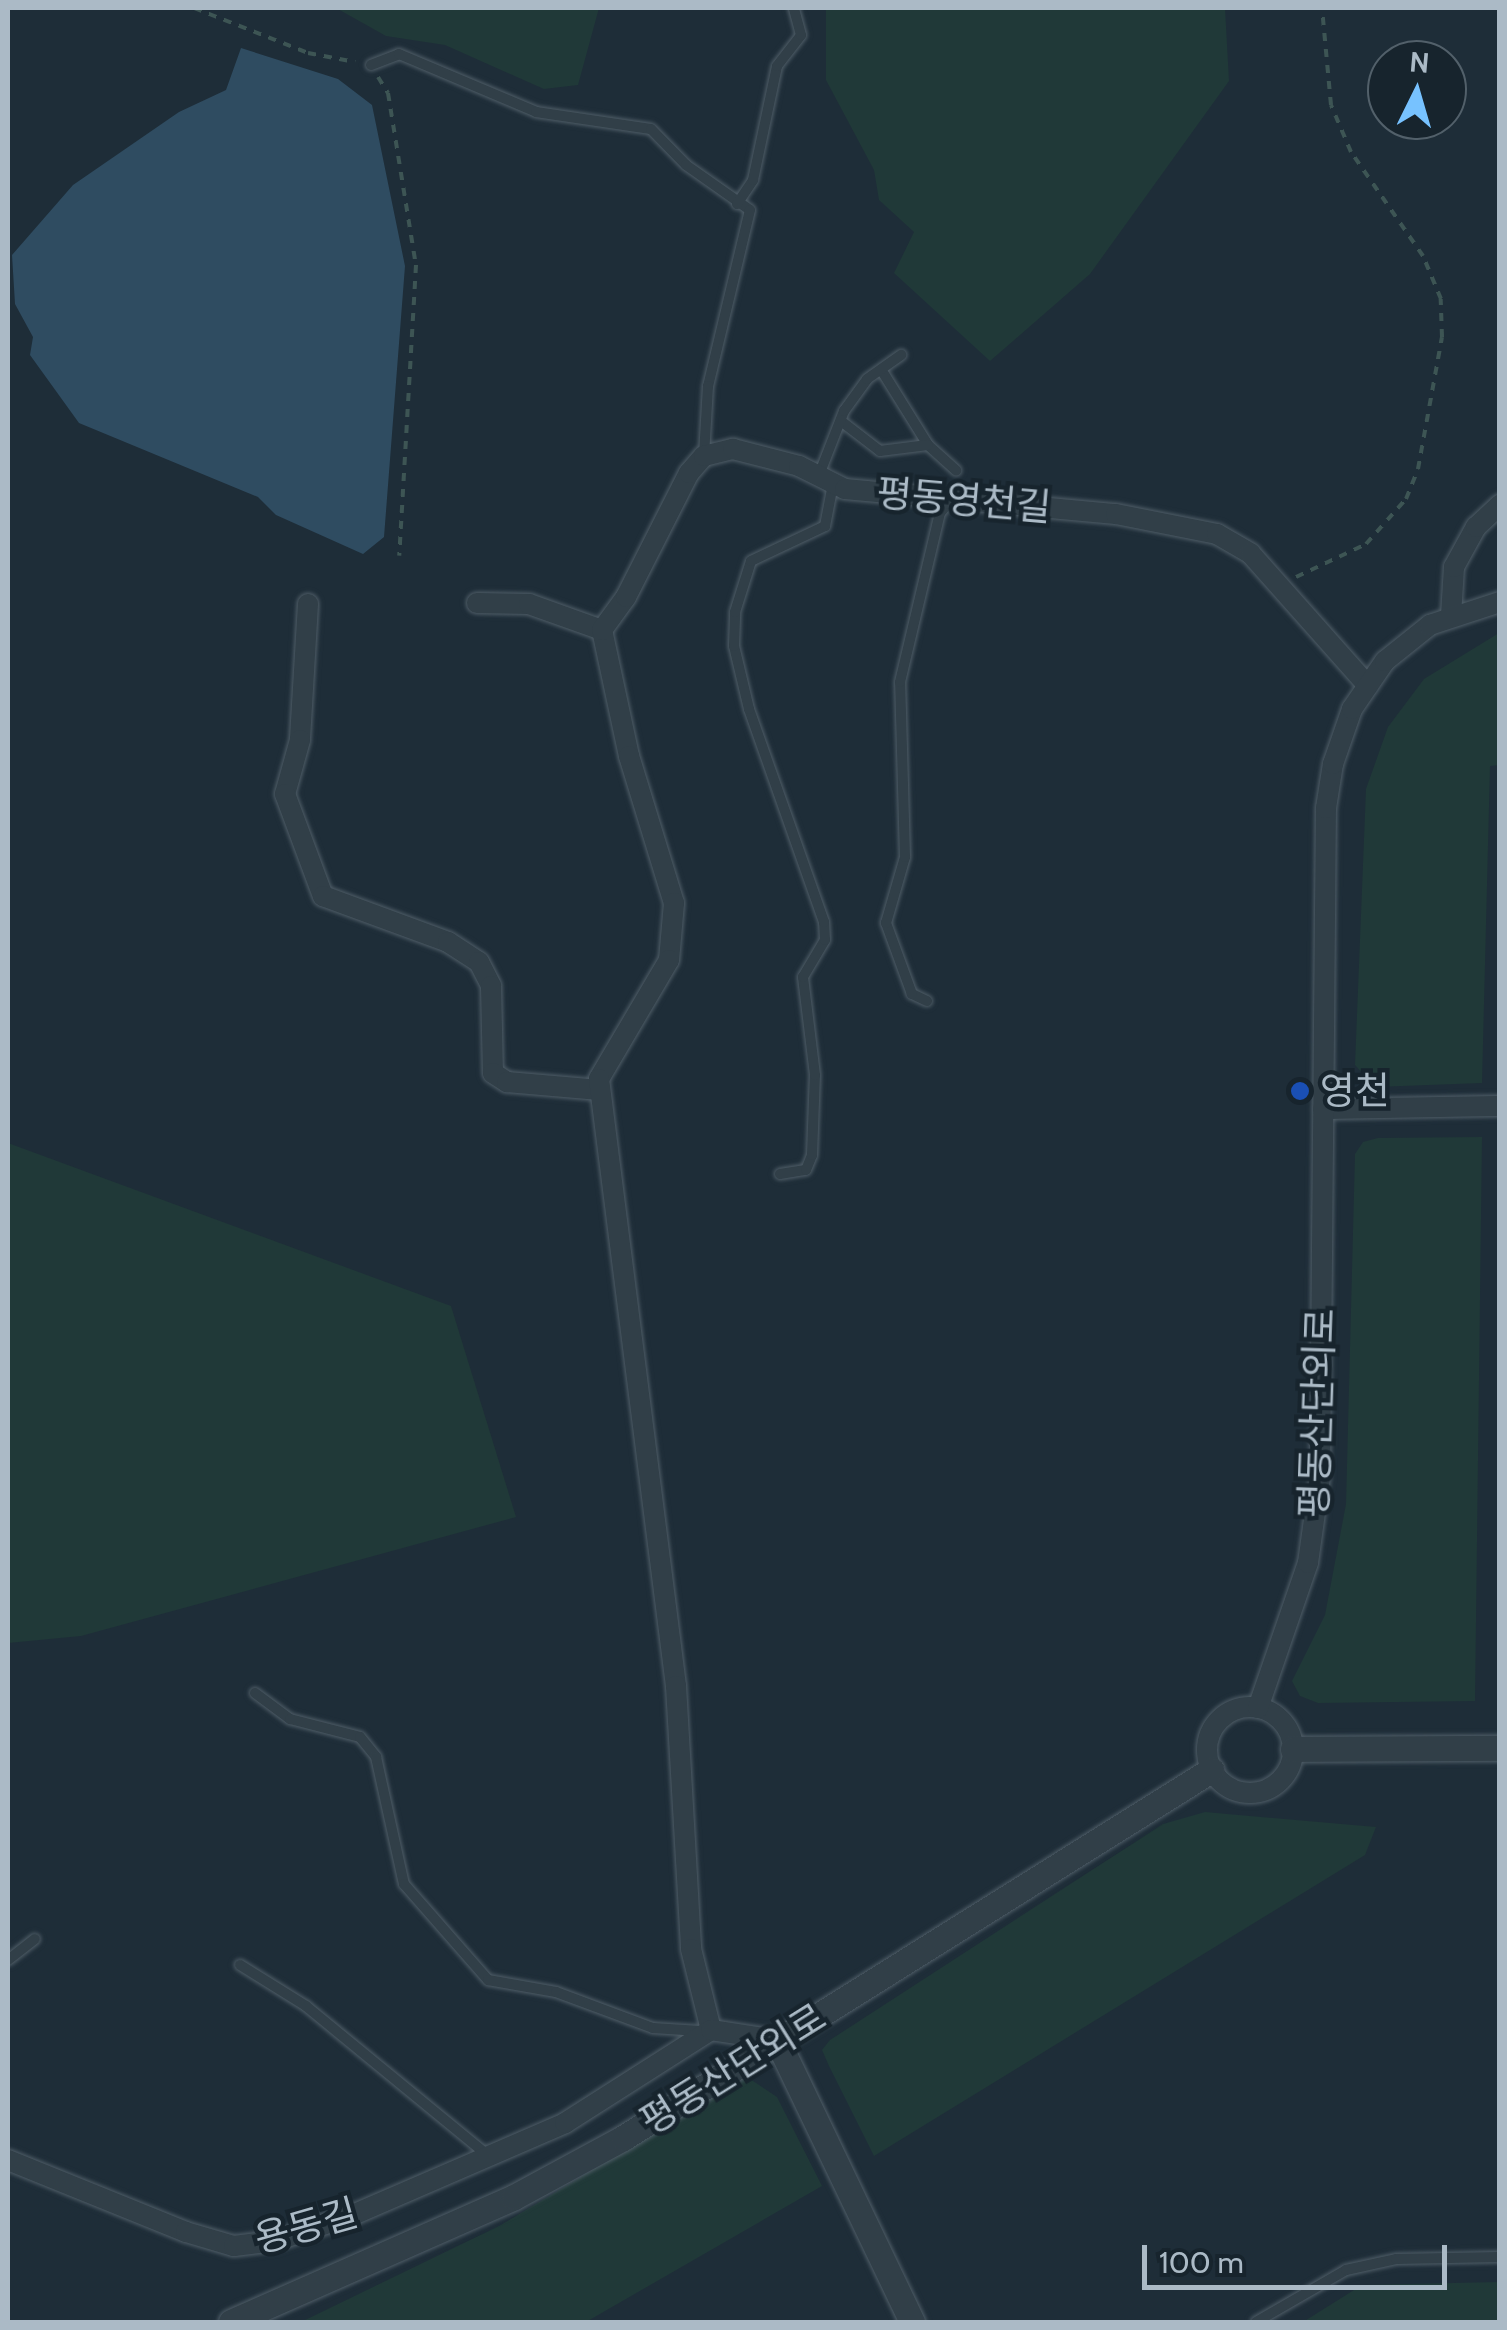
<!DOCTYPE html>
<meta charset="utf-8">
<style>
body{margin:0}
#map{position:relative;width:1507px;height:2330px;overflow:hidden;background:#1e2d38;font-family:Cabin,"Noto Sans KR",sans-serif}
div>[style]{position:absolute}
[style*='--x']{left:calc(var(--x)*1px);top:calc(var(--y)*1px);width:calc(var(--w)*1px);rotate:calc(var(--a)*1deg)}
.green>*{inset:0;background:#203938}
.water>*{inset:0;background:#2f4c61}
.path>*{height:4px;margin-top:-2px;transform-origin:0;background:repeating-linear-gradient(90deg,#3d5554 0 8px,transparent 0 16px)}
.roads{filter:drop-shadow(0 0 2px #4f5d67) drop-shadow(0 0 2px #4f5d67)}
.service>*{height:10px;margin:-5px;padding:0 5px;transform-origin:5px;border-radius:5px;background:#313f48}
.minor>*{height:20px;margin:-10px;padding:0 10px;transform-origin:10px;border-radius:10px;background:#313f48}
.minor>.ring{margin:-10px;padding:0;box-sizing:content-box;background:none;border:20px solid #313f48;border-radius:50%}
.tertiary>*{height:25px;margin:-12.5px;padding:0 12.5px;transform-origin:12.5px;border-radius:12.5px;background:#313f48}
.dots>*{width:28px;height:28px;translate:-50% -50%;box-sizing:border-box;border:5px solid #17242d;border-radius:50%}
span{translate:-50% -50%;white-space:nowrap;text-align:center;line-height:1.15;-webkit-text-stroke:9px #17242d;paint-order:stroke}
.street-label{font-size:38px;color:#abbac6}
.poi-label{font-size:38px;color:#abbac6}
.left{translate:0 -50%;text-align:left}
.frame{position:absolute;inset:0;border:10px solid #abbac6;pointer-events:none}
.north{position:absolute;left:1367px;top:40px;width:100px;height:100px;box-sizing:border-box;background:#17242d;border:2px solid #52606a;border-radius:50%;rotate:5deg;font-size:28px;font-weight:700;line-height:40px;text-align:center;color:#abbac6}
.north::after{content:'';display:block;margin:auto;width:35px;height:45px;background:#77c2ff;clip-path:polygon(50% 0,100% 100%,50% 72%,0 100%)}
.scale{position:absolute;left:1142px;top:2245px;width:305px;height:45px;box-sizing:border-box;border:5px solid #abbac6;border-top:0;padding-left:12px;font-size:30px;line-height:35px;white-space:nowrap;color:#abbac6;-webkit-text-stroke:8px #17242d;paint-order:stroke}
</style>
<div id="map">
<div class="green">
<div style="clip-path:polygon(336px 8px,599px 8px,578px 85px,544px 89px,445px 45px,386px 36px)"></div>
<div style="clip-path:polygon(826px 8px,1225px 8px,1229px 81px,1090px 274px,990px 361px,894px 273px,914px 232px,879px 200px,874px 170px,826px 80px)"></div>
<div style="clip-path:polygon(1499px 633px,1500px 765px,1490px 766px,1482px 1083px,1375px 1087px,1355px 1065px,1366px 789px,1388px 727px,1424px 679px)"></div>
<div style="clip-path:polygon(1482px 1137px,1475px 1701px,1318px 1703px,1300px 1696px,1292px 1681px,1325px 1615px,1346px 1504px,1355px 1154px,1363px 1142px,1378px 1138px)"></div>
<div style="clip-path:polygon(8px 1143px,451px 1306px,516px 1517px,81px 1636px,8px 1643px)"></div>
<div style="clip-path:polygon(1205px 1812px,1376px 1827px,1365px 1855px,874px 2156px,829px 2066px,822px 2050px,830px 2040px,1163px 1824px)"></div>
<div style="clip-path:polygon(747px 2077px,777px 2097px,822px 2186px,586px 2322px,301px 2322px,501px 2225px)"></div>
<div style="clip-path:polygon(1499px 2282px,1499px 2322px,1303px 2322px,1362px 2285px)"></div>
</div>
<div class="water">
<div style="clip-path:polygon(241px 48px,338px 79px,372px 105px,405px 266px,384px 537px,363px 554px,276px 515px,258px 497px,79px 423px,30px 355px,33px 337px,15px 304px,12px 255px,73px 185px,179px 112px,226px 90px)"></div>
</div>
<div class="path">
<div style="--x:194;--y:8;--w:123;--a:21.5"></div>
<div style="--x:308;--y:53;--w:48;--a:10.8"></div>
<div style="--x:378;--y:77;--w:19;--a:58"></div>
<div style="--x:388;--y:93;--w:174;--a:80.8"></div>
<div style="--x:416;--y:265;--w:291;--a:93.3"></div>
<div style="--x:1296;--y:577;--w:77;--a:-25.2"></div>
<div style="--x:1366;--y:544;--w:60;--a:-48.4"></div>
<div style="--x:1406;--y:499;--w:32;--a:-68"></div>
<div style="--x:1418;--y:469;--w:134;--a:-79.7"></div>
<div style="--x:1442;--y:337;--w:38;--a:-92"></div>
<div style="--x:1441;--y:299;--w:47;--a:-112.7"></div>
<div style="--x:1423;--y:256;--w:126;--a:-124.7"></div>
<div style="--x:1351;--y:152;--w:51;--a:-113.1"></div>
<div style="--x:1331;--y:105;--w:97;--a:-95.3"></div>
</div>
<div class="roads">
<div class="service">
<div style="--x:371;--y:65;--w:30;--a:-21"></div>
<div style="--x:399;--y:54;--w:149;--a:22.9"></div>
<div style="--x:536;--y:112;--w:116;--a:8.4"></div>
<div style="--x:651;--y:129;--w:50;--a:45.8"></div>
<div style="--x:686;--y:165;--w:78;--a:35.1"></div>
<div style="--x:750;--y:210;--w:181;--a:103.4"></div>
<div style="--x:708;--y:386;--w:70;--a:93.3"></div>
<div style="--x:737;--y:204;--w:29;--a:-56"></div>
<div style="--x:753;--y:180;--w:116;--a:-78.1"></div>
<div style="--x:777;--y:66;--w:39;--a:-52"></div>
<div style="--x:801;--y:35;--w:28;--a:-105"></div>
<div style="--x:882;--y:371;--w:87;--a:58.1"></div>
<div style="--x:928;--y:445;--w:38;--a:42"></div>
<div style="--x:841;--y:421;--w:49;--a:37.6"></div>
<div style="--x:880;--y:451;--w:48;--a:-7.1"></div>
<div style="--x:819;--y:475;--w:69;--a:-68.7"></div>
<div style="--x:844;--y:411;--w:39;--a:-54"></div>
<div style="--x:867;--y:379;--w:42;--a:-35.2"></div>
<div style="--x:927;--y:1001;--w:17;--a:-155"></div>
<div style="--x:912;--y:994;--w:76;--a:-110.1"></div>
<div style="--x:886;--y:923;--w:69;--a:-73.9"></div>
<div style="--x:905;--y:857;--w:175;--a:-91.6"></div>
<div style="--x:900;--y:682;--w:174;--a:-76.7"></div>
<div style="--x:940;--y:513;--w:18;--a:-49"></div>
<div style="--x:780;--y:1174;--w:26;--a:-9"></div>
<div style="--x:806;--y:1170;--w:16;--a:-68"></div>
<div style="--x:812;--y:1155;--w:80;--a:-87.9"></div>
<div style="--x:815;--y:1075;--w:99;--a:-97"></div>
<div style="--x:803;--y:977;--w:43;--a:-59.3"></div>
<div style="--x:825;--y:940;--w:18;--a:-93"></div>
<div style="--x:824;--y:922;--w:226;--a:-109.4"></div>
<div style="--x:749;--y:709;--w:65;--a:-103.4"></div>
<div style="--x:734;--y:646;--w:34;--a:-88"></div>
<div style="--x:735;--y:612;--w:53;--a:-72.6"></div>
<div style="--x:751;--y:561;--w:82;--a:-25.3"></div>
<div style="--x:825;--y:526;--w:43;--a:-79.2"></div>
<div style="--x:255;--y:1693;--w:44;--a:36.6"></div>
<div style="--x:290;--y:1719;--w:72;--a:14.4"></div>
<div style="--x:360;--y:1737;--w:26;--a:51"></div>
<div style="--x:376;--y:1757;--w:130;--a:77.6"></div>
<div style="--x:404;--y:1884;--w:128;--a:48.8"></div>
<div style="--x:488;--y:1980;--w:69;--a:10"></div>
<div style="--x:556;--y:1992;--w:103;--a:20.4"></div>
<div style="--x:653;--y:2028;--w:47;--a:3.7"></div>
<div style="--x:8;--y:1960;--w:34;--a:-38"></div>
<div style="--x:240;--y:1965;--w:78;--a:31.8"></div>
<div style="--x:306;--y:2006;--w:239;--a:39.4"></div>
<div style="--x:1256;--y:2322;--w:104;--a:-30"></div>
<div style="--x:1346;--y:2270;--w:51;--a:-12.4"></div>
<div style="--x:1396;--y:2259;--w:104;--a:-1.1"></div>
</div>
<div class="minor">
<div style="--x:477;--y:603;--w:52;--a:1.1"></div>
<div style="--x:529;--y:604;--w:77;--a:19.6"></div>
<div style="--x:308;--y:604;--w:136;--a:93.4"></div>
<div style="--x:300;--y:740;--w:56;--a:105.5"></div>
<div style="--x:285;--y:794;--w:109;--a:69.6"></div>
<div style="--x:323;--y:896;--w:133;--a:20.2"></div>
<div style="--x:448;--y:942;--w:37;--a:33"></div>
<div style="--x:479;--y:962;--w:27;--a:63"></div>
<div style="--x:491;--y:986;--w:87;--a:88.7"></div>
<div style="--x:493;--y:1073;--w:17;--a:33"></div>
<div style="--x:507;--y:1082;--w:93;--a:4.9"></div>
<div style="--x:1451;--y:616;--w:49;--a:-86.5"></div>
<div style="--x:1454;--y:567;--w:46;--a:-61.2"></div>
<div style="--x:1476;--y:527;--w:33;--a:-43"></div>
<div style="--x:602;--y:630;--w:129;--a:77.9"></div>
<div style="--x:629;--y:756;--w:154;--a:73"></div>
<div style="--x:674;--y:903;--w:57;--a:95"></div>
<div style="--x:669;--y:960;--w:138;--a:120.5"></div>
<div style="--x:599;--y:1079;--w:612;--a:82.77"></div>
<div style="--x:676;--y:1686;--w:263;--a:86.7"></div>
<div style="--x:691;--y:1949;--w:83;--a:76.1"></div>
<div style="--x:602;--y:630;--w:41;--a:-54"></div>
<div style="--x:626;--y:597;--w:139;--a:-63.1"></div>
<div style="--x:689;--y:473;--w:23;--a:-49"></div>
<div style="--x:704;--y:456;--w:30;--a:-14"></div>
<div style="--x:733;--y:449;--w:68;--a:14.4"></div>
<div style="--x:799;--y:466;--w:51;--a:26.6"></div>
<div style="--x:845;--y:489;--w:272;--a:5.3"></div>
<div style="--x:1116;--y:514;--w:103;--a:11.2"></div>
<div style="--x:1217;--y:534;--w:39;--a:30"></div>
<div style="--x:1251;--y:554;--w:176;--a:48.4"></div>
<div style="--x:1323;--y:1109;--w:177;--a:-1"></div>
<div class="ring" style="left:1207px;top:1707px;width:66px;height:66px"></div>
<div style="--x:1258;--y:1708;--w:153;--a:-71"></div>
<div style="--x:1308;--y:1563;--w:88;--a:-82.1"></div>
<div style="--x:1320;--y:1476;--w:668;--a:-89.49"></div>
<div style="--x:1326;--y:808;--w:45;--a:-81"></div>
<div style="--x:1333;--y:764;--w:58;--a:-70.9"></div>
<div style="--x:1352;--y:709;--w:58;--a:-55.5"></div>
<div style="--x:1385;--y:661;--w:58;--a:-38.7"></div>
<div style="--x:1430;--y:625;--w:74;--a:-18.2"></div>
<div style="--x:8;--y:2160;--w:192;--a:22"></div>
<div style="--x:186;--y:2232;--w:50;--a:16.3"></div>
<div style="--x:234;--y:2246;--w:41;--a:-7"></div>
<div style="--x:275;--y:2241;--w:84;--a:-18.6"></div>
<div style="--x:355;--y:2214;--w:229;--a:-23.4"></div>
<div style="--x:565;--y:2123;--w:173;--a:-32.5"></div>
<div style="--x:711;--y:2030;--w:67;--a:8.6"></div>
</div>
<div class="tertiary">
<div style="--x:1293;--y:1749;--w:207;--a:-0.3"></div>
<div style="--x:777;--y:2040;--w:313;--a:64.4"></div>
<div style="--x:231;--y:2322;--w:309;--a:-23.8"></div>
<div style="--x:514;--y:2197;--w:124;--a:-28.4"></div>
<div style="--x:623;--y:2138;--w:694;--a:-32.04"></div>
</div>
</div>
<div class="dots">
<div style="left:1300px;top:1091px;background:#1a4fb4"></div>
</div>
<div class="street-label">
<span style="left:964px;top:500px;rotate:5deg">평동영천길</span>
<span style="left:1317px;top:1413px;rotate:-88deg">평동산단외로</span>
<span style="left:733px;top:2069px;rotate:-32deg">평동산단외로</span>
<span style="left:306px;top:2226px;rotate:-16deg">용동길</span>
</div>
<div class="poi-label">
<span class="left" style="left:1320px;top:1091px">영천</span>
</div>
<div class="frame"></div>
<div class="north">N</div>
<div class="scale">100 m</div>
</div>
